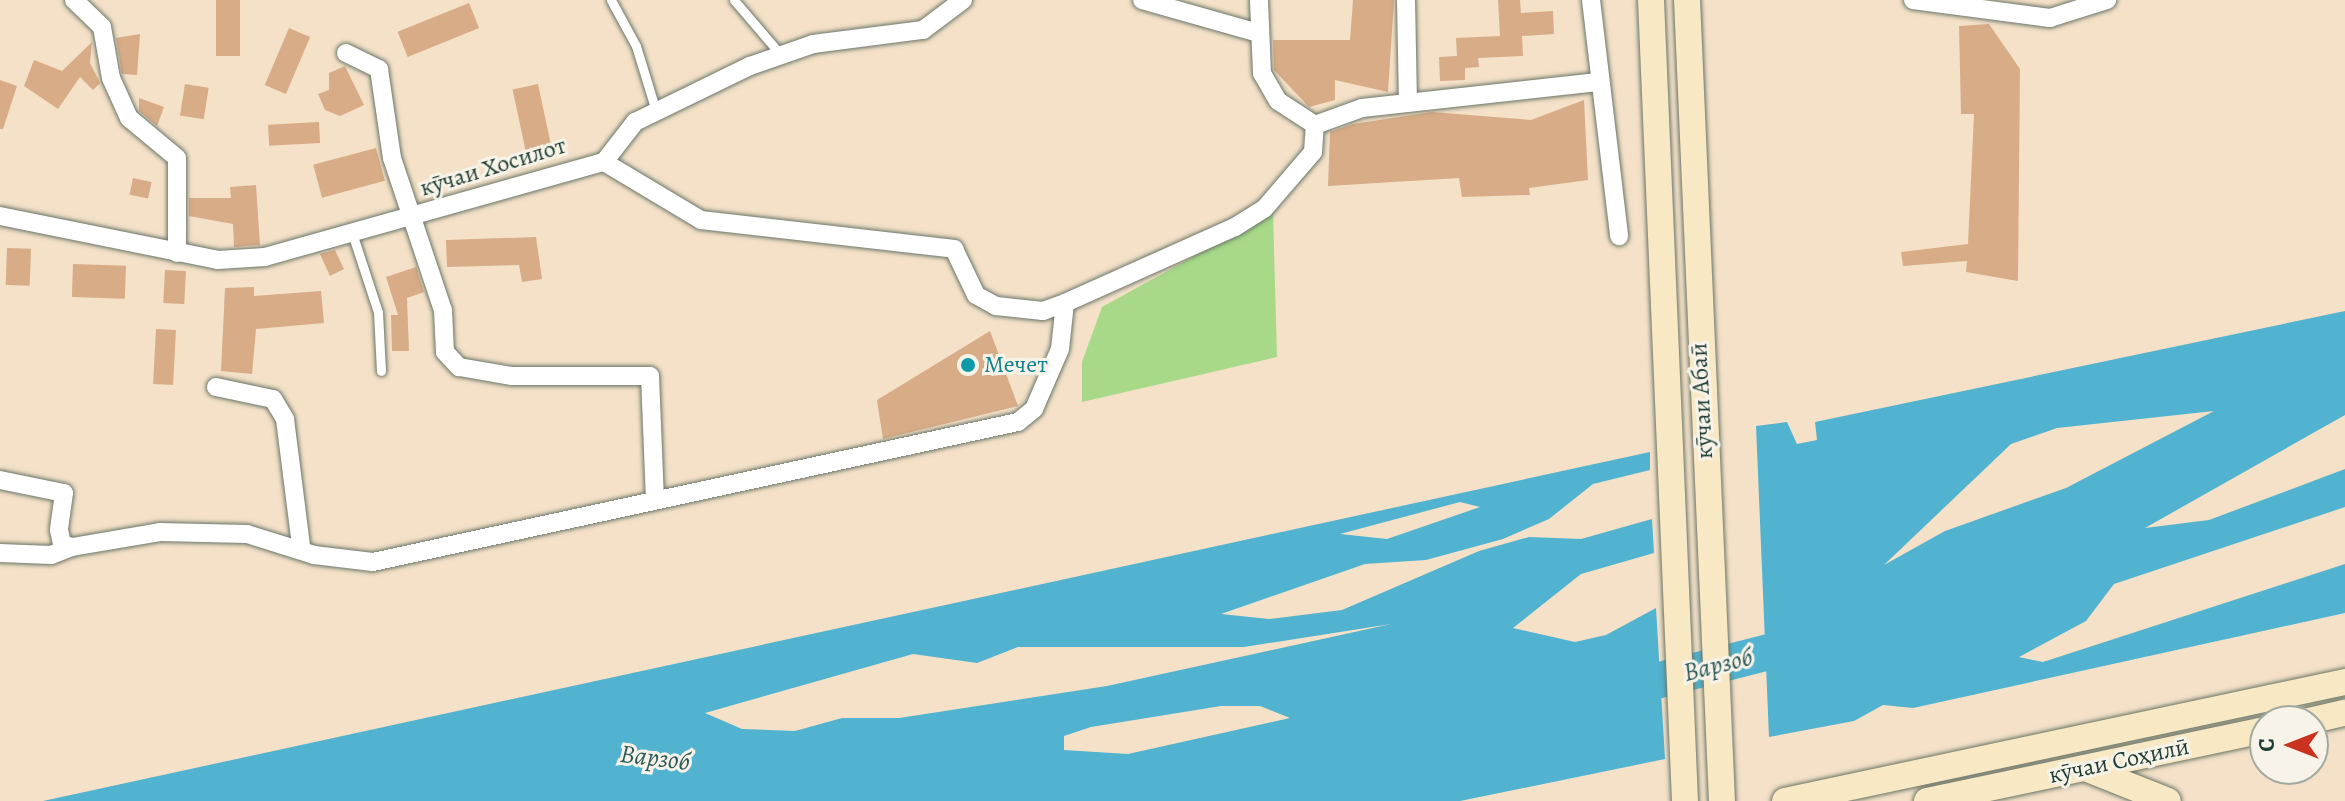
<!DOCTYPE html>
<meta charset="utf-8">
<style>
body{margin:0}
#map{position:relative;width:2345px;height:801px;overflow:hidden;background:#f4e1c8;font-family:Alegreya,serif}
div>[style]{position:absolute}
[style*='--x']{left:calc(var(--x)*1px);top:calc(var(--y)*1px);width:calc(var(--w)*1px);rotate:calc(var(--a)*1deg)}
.green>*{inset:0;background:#a7d988}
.water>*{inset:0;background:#51b3cf}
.river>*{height:36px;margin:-18px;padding:0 18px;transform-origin:18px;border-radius:18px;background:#51b3cf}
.building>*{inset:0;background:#d8ac87;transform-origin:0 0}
.roads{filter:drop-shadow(0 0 2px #6a7668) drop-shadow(0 0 2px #6a7668)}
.lane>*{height:9px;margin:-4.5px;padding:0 4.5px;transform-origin:4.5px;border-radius:4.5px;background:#fff}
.street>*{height:18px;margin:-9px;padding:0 9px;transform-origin:9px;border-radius:9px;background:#fff}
.secondary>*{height:26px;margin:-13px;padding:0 13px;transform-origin:13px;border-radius:13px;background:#f8e8c3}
.dots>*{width:22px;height:22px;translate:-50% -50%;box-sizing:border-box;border:4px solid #f7f3e8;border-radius:50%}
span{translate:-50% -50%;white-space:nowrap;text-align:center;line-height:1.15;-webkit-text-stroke:6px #f7f3e8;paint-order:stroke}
.street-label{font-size:24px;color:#1f3d34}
.culture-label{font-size:24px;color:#0d838f}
.left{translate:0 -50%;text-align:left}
.water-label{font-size:26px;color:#2c5a5b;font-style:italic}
.north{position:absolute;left:2249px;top:705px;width:80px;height:80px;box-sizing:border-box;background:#f7f3e8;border:2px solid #a1aaa0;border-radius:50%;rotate:270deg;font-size:22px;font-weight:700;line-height:32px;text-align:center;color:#1f3d34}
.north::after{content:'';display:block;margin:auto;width:28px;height:36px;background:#c8321e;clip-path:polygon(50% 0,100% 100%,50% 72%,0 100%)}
</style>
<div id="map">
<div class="green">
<div style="clip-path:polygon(1273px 213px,1277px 357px,1082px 402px,1082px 362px,1102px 307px)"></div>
</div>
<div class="water">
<div style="clip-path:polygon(evenodd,2345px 311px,2345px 415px,2145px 528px,2209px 520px,2345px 469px,2345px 507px,2114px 584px,2086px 621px,2019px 657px,2043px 662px,2345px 564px,2345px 613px,1913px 708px,1883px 705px,1854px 721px,1769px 737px,1756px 426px,1787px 422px,1797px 444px,1817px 440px,1815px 422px,2345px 311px,2214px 411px,2066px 488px,1945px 531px,1884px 565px,2011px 444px,2057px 428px,2214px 411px)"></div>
<div style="clip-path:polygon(evenodd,1650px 452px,1650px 470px,1593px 484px,1549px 519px,1503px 539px,1426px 560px,1365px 564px,1221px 614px,1269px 619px,1342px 610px,1479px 551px,1529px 537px,1581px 539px,1652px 519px,1654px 553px,1581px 574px,1513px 628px,1575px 642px,1606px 635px,1656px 608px,1665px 759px,1460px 801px,43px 801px,1650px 452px,1460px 502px,1480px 507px,1387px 539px,1340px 534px,1460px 502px,1650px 452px,1391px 624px,1107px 686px,899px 718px,842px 718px,795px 731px,742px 729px,705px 713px,913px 654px,977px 663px,1018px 647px,1244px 647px,1391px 624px,1650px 452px,1221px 706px,1260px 706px,1290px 718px,1128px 754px,1064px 750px,1064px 736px,1091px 727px,1221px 706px)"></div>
</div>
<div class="river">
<div style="--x:1613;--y:692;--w:205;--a:-14.4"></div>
</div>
<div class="building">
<div style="left:216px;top:0;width:24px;height:56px"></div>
<div style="clip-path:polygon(1353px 0,1394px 0,1388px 92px,1335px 80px,1335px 100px,1309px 107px,1274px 70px,1273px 40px,1350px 40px)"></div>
<div style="clip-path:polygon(1498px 0,1520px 0,1521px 13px,1553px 11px,1554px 34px,1522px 36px,1523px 56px,1478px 58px,1479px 67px,1465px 68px,1465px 80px,1440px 81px,1439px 57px,1457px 56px,1456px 38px,1500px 36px)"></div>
<div style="left:469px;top:3px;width:27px;height:77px;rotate:68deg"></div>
<div style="clip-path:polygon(1989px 24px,2020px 69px,2018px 281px,1966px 272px,1967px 261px,1903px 266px,1901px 252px,1968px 244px,1974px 114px,1961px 114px,1959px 26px)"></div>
<div style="left:289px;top:28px;width:23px;height:62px;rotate:23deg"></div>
<div style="clip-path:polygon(140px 34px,137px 75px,122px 74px,116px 38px)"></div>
<div style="clip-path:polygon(92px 42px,90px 63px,100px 83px,93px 90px,80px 77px,58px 109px,24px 86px,34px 60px,62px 71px)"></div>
<div style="clip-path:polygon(345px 66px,364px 105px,340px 116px,325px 110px,318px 94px,329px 90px,329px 73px)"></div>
<div style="clip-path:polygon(0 80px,17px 86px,3px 129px,0 129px)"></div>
<div style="left:185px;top:84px;width:24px;height:32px;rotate:9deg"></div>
<div style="left:538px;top:84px;width:67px;height:26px;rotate:78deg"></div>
<div style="clip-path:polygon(139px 98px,164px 107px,157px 126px,139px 111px)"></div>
<div style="clip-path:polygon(1584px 100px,1588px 180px,1529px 188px,1530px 195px,1462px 197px,1459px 178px,1328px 186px,1330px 132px,1353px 124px,1432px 112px,1531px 120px)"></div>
<div style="left:319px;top:122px;width:21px;height:51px;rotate:87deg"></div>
<div style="left:376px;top:148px;width:34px;height:65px;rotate:75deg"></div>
<div style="left:133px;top:178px;width:19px;height:17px;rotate:12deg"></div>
<div style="clip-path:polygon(256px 185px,260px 245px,234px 247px,233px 224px,189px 216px,189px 198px,231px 198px,230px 187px)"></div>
<div style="clip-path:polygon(536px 237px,542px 279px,522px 282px,519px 265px,447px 267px,446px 240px)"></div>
<div style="left:7px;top:248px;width:24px;height:37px;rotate:2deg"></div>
<div style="clip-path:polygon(335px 250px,344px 269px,330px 276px,320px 254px)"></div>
<div style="left:73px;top:264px;width:53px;height:33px;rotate:2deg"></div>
<div style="clip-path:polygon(416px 267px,424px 292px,407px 298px,409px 351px,392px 351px,391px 315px,398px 315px,386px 277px)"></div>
<div style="left:165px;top:270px;width:21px;height:33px;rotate:3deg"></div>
<div style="clip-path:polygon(254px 287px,254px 296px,321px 291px,324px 323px,256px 329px,252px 374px,221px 371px,225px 288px)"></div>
<div style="left:156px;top:329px;width:20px;height:55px;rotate:3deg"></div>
<div style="clip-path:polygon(990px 331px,1018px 406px,883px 439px,877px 400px)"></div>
</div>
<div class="roads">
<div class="lane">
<div style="--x:611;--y:0;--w:52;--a:61.5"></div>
<div style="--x:636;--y:46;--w:68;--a:72.9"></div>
<div style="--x:734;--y:0;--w:72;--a:49.5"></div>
<div style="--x:352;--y:233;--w:83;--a:71.8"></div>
<div style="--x:378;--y:312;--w:59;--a:87.1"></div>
</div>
<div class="street">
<div style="--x:74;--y:0;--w:39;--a:44"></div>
<div style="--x:102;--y:27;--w:52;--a:80"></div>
<div style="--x:111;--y:78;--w:44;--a:65.8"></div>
<div style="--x:129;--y:118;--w:62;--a:39.8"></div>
<div style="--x:177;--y:158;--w:95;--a:90"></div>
<div style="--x:1142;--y:0;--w:117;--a:15.8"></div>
<div style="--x:1406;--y:0;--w:101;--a:88.9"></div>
<div style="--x:1591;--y:0;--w:238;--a:83.2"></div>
<div style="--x:1913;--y:0;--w:138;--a:7.5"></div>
<div style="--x:2050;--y:18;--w:60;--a:-17.5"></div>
<div style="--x:346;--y:53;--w:37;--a:26"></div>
<div style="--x:379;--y:69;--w:90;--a:81.7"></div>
<div style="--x:392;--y:158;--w:160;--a:71.5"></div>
<div style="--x:443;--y:310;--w:42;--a:87.3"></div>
<div style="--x:445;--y:352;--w:21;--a:47"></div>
<div style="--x:459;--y:367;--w:54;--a:9.6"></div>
<div style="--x:512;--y:376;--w:138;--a:0"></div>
<div style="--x:650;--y:376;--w:124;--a:87.7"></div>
<div style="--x:1315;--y:125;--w:50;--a:-19.9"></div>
<div style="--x:1362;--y:108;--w:235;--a:-6.3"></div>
<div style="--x:604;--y:162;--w:113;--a:30.9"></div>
<div style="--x:701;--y:220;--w:255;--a:6.5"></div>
<div style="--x:954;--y:249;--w:51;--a:64.4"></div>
<div style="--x:976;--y:295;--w:23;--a:29"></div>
<div style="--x:996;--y:306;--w:47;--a:6.1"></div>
<div style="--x:1043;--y:311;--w:23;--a:-20"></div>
<div style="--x:0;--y:216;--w:222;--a:11.4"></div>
<div style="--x:218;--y:260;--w:47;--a:-3.7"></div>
<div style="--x:265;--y:257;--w:352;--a:-15.7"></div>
<div style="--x:604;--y:162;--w:51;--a:-52.2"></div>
<div style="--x:635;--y:122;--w:128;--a:-26"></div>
<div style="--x:750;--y:66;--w:67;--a:-19.2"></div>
<div style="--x:813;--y:44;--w:111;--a:-7.3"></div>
<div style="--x:923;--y:30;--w:50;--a:-36.9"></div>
<div style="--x:216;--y:387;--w:58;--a:11.9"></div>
<div style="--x:273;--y:399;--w:23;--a:59"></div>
<div style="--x:285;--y:419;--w:128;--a:82.8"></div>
<div style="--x:0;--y:480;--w:65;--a:11.5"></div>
<div style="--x:64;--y:493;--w:37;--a:98"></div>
<div style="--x:59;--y:530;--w:14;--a:78"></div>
<div style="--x:62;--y:544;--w:10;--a:17"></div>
<div style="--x:72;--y:547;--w:89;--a:-9.7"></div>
<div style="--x:160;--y:532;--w:87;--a:1.3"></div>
<div style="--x:247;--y:534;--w:70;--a:17.4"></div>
<div style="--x:314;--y:555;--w:59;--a:6.8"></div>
<div style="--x:373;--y:562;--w:660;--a:-12.25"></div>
<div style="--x:1018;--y:422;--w:21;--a:-39"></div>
<div style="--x:1034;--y:409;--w:65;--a:-66.6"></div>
<div style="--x:1060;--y:349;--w:46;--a:-83.8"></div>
<div style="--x:1065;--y:303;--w:186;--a:-24.1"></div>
<div style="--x:1235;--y:227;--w:34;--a:-32"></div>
<div style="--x:1264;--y:209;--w:75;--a:-49.3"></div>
<div style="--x:1313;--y:152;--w:27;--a:-86"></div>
<div style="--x:1315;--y:125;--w:44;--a:-147"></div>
<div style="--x:1278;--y:101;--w:32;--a:-120"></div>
<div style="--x:1262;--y:73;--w:73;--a:-92.4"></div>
<div style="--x:0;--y:553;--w:51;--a:2.2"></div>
<div style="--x:51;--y:555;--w:22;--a:-21"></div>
</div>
<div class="secondary">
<div style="--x:1651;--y:0;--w:802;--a:87.57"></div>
<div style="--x:1687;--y:0;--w:802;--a:87.5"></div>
<div style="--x:2309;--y:721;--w:37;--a:-13"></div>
<div style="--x:2085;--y:768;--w:89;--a:21.7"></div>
<div style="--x:1785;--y:801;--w:573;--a:-12"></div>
<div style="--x:1927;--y:801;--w:345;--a:-11.9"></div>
</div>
</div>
<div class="dots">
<div style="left:968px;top:365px;background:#0f9aa8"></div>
</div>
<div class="street-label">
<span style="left:493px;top:167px;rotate:-17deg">кӯчаи Хосилот</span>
<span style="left:1702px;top:401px;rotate:-93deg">кӯчаи Абаӣ</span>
<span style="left:2119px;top:761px;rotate:-12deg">кӯчаи Соҳилӣ</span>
</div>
<div class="culture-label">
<span class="left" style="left:984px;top:365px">Мечет</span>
</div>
<div class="water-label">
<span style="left:1718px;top:665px;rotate:-14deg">Варзоб</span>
<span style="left:655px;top:758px;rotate:7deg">Варзоб</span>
</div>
<div class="north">С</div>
</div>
